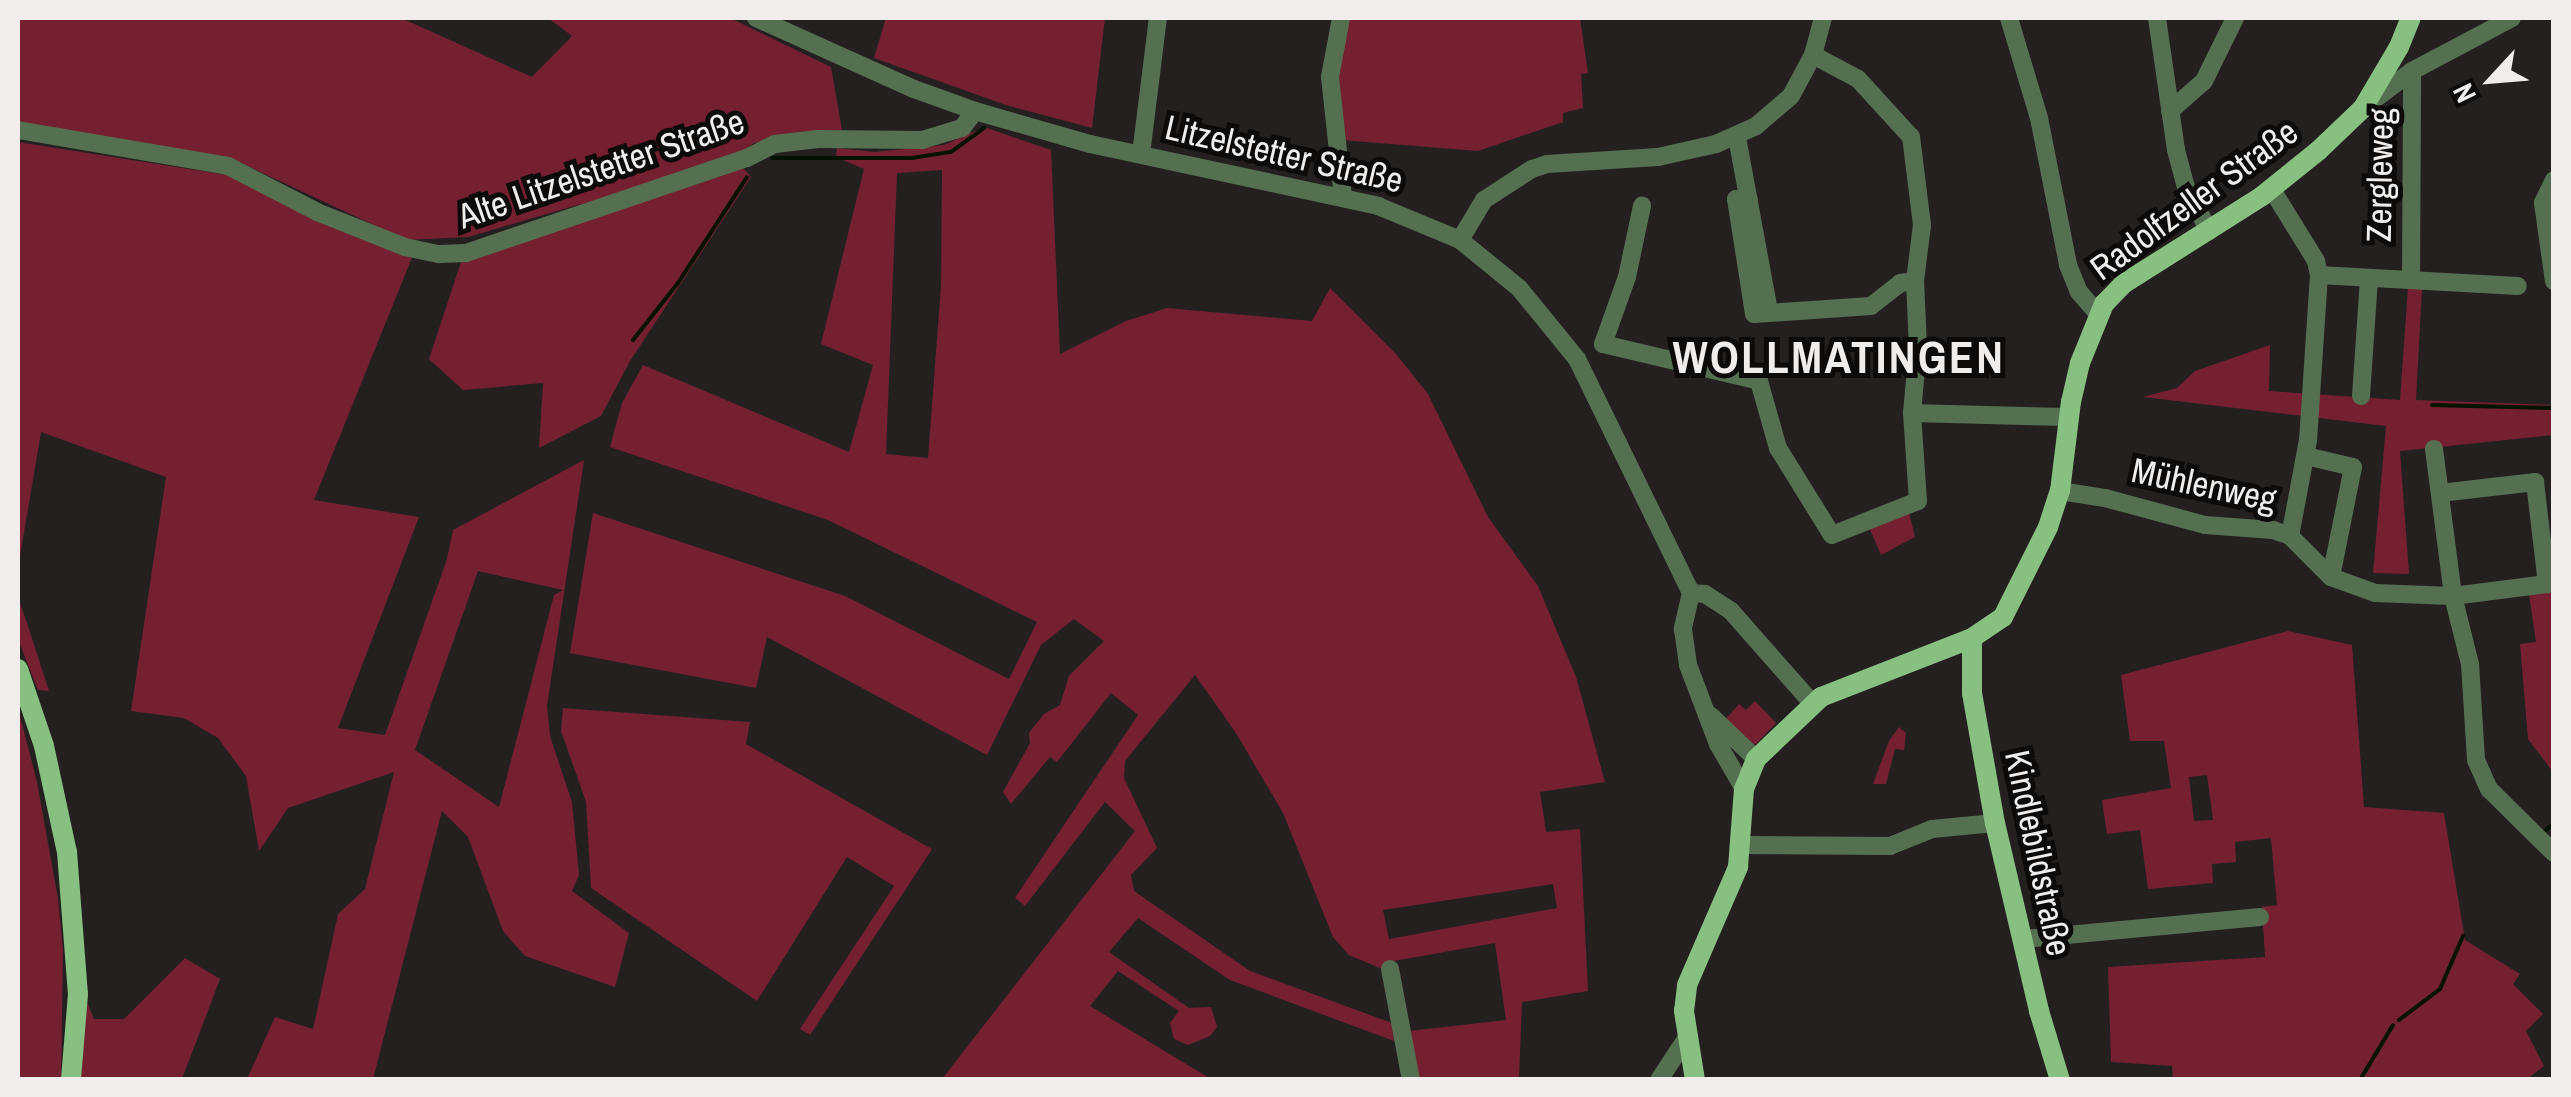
<!DOCTYPE html>
<meta charset="utf-8">
<style>
body{margin:0}
#map{position:relative;width:2571px;height:1097px;overflow:hidden;background:#252020;font-family:"Archivo Narrow",sans-serif}
div>[style]{position:absolute}
[style*='--x']{left:calc(var(--x)*1px);top:calc(var(--y)*1px);width:calc(var(--w)*1px);rotate:calc(var(--a)*1deg)}
.green>*{inset:0;background:#742030}
.stream>*{height:4px;margin:-2px;padding:0 2px;transform-origin:2px;border-radius:2px;background:#021301}
.minor>*{height:18px;margin:-9px;padding:0 9px;transform-origin:9px;border-radius:9px;background:#557051}
.major>*{height:20px;margin:-10px;padding:0 10px;transform-origin:10px;border-radius:10px;background:#87c080}
span{translate:-50% -50%;white-space:nowrap;text-align:center;line-height:1.15;-webkit-text-stroke:10px #0d0a0a;paint-order:stroke}
.street-label{font-size:35px;color:#f1eded}
.district-label{font-size:45px;color:#f1eded;font-weight:700;letter-spacing:2.5px}
.frame{position:absolute;inset:0;border:20px solid #f1eded;pointer-events:none}
.north{position:absolute;left:2441px;top:30px;width:100px;height:100px;-webkit-text-stroke:8px #0d0a0a;paint-order:stroke;rotate:244deg;font-size:28px;font-weight:700;line-height:40px;text-align:center;color:#f1eded}
.north::after{content:'';display:block;margin:auto;width:35px;height:45px;background:#f1eded;clip-path:polygon(50% 0,100% 100%,50% 72%,0 100%)}
</style>
<div id="map">
<div class="green">
<div style="clip-path:polygon(18px 18px,401px 18px,532px 77px,572px 36px,548px 18px,730px 18px,831px 67px,842px 130px,754px 143px,734px 158px,751px 177px,630px 361px,601px 416px,539px 448px,543px 383px,463px 390px,429px 359px,463px 256px,583px 208px,581px 204px,468px 237px,406px 240px,235px 160px,18px 125px)"></div>
<div style="clip-path:polygon(886px 18px,1105px 18px,1092px 128px,1006px 105px,874px 58px)"></div>
<div style="clip-path:polygon(1341px 18px,1580px 18px,1588px 73px,1581px 74px,1583px 108px,1563px 113px,1563px 122px,1478px 151px,1341px 140px,1330px 77px)"></div>
<div style="clip-path:polygon(evenodd,984px 127px,1051px 150px,1060px 354px,1126px 321px,1167px 308px,1312px 321px,1330px 288px,1396px 354px,1428px 394px,1488px 517px,1538px 586px,1576px 677px,1605px 782px,1540px 792px,1546px 832px,1580px 829px,1588px 991px,1522px 1002px,1519px 1079px,1411px 1079px,1409px 1031px,1506px 1020px,1495px 943px,1394px 961px,1387px 971px,1349px 955px,1333px 937px,1283px 813px,1236px 733px,1195px 675px,1125px 761px,1124px 778px,1157px 848px,1131px 875px,1134px 891px,1250px 971px,1392px 1023px,1394px 1041px,1230px 980px,1138px 918px,1109px 952px,1189px 1008px,1211px 1007px,1217px 1027px,1210px 1036px,1188px 1045px,1174px 1039px,1170px 1023px,1179px 1011px,1118px 971px,1090px 1006px,1211px 1079px,942px 1079px,1135px 831px,1105px 802px,1025px 906px,1015px 898px,1138px 715px,1111px 693px,1057px 762px,1050px 757px,1011px 804px,1003px 792px,1030px 743px,1029px 733px,1044px 714px,1060px 705px,1069px 676px,1104px 641px,1074px 619px,1041px 645px,987px 755px,767px 637px,756px 688px,570px 653px,593px 513px,845px 596px,1009px 679px,1037px 622px,828px 520px,610px 447px,622px 403px,643px 365px,849px 452px,873px 365px,821px 344px,864px 169px,836px 157px,837px 148px,875px 152px,944px 145px,984px 127px,942px 170px,941px 286px,928px 458px,886px 454px,897px 173px,942px 170px,984px 127px,1553px 884px,1557px 908px,1389px 939px,1383px 910px,1553px 884px)"></div>
<div style="clip-path:polygon(evenodd,18px 142px,227px 175px,415px 250px,314px 500px,419px 517px,338px 728px,385px 735px,447px 559px,453px 530px,584px 460px,547px 706px,550px 736px,572px 802px,579px 875px,572px 891px,629px 933px,615px 987px,525px 956px,503px 931px,468px 837px,442px 811px,373px 1079px,247px 1079px,275px 1017px,313px 1029px,338px 914px,365px 889px,394px 772px,288px 808px,259px 851px,246px 776px,218px 738px,184px 718px,131px 711px,166px 477px,41px 432px,18px 568px,18px 142px,478px 571px,563px 590px,554px 595px,499px 807px,415px 750px,478px 571px)"></div>
<div style="clip-path:polygon(2408px 288px,2422px 289px,2416px 400px,2553px 405px,2553px 435px,2400px 451px,2409px 574px,2373px 573px,2386px 426px,2143px 397px,2177px 388px,2195px 371px,2270px 345px,2269px 391px,2400px 400px)"></div>
<div style="clip-path:polygon(1908px 509px,1915px 537px,1881px 555px,1869px 527px)"></div>
<div style="clip-path:polygon(2553px 587px,2553px 772px,2528px 739px,2520px 644px,2536px 642px,2529px 594px)"></div>
<div style="clip-path:polygon(18px 597px,27px 623px,49px 691px,38px 690px,18px 639px)"></div>
<div style="clip-path:polygon(evenodd,2288px 631px,2352px 645px,2364px 807px,2444px 813px,2465px 940px,2520px 974px,2513px 984px,2543px 1014px,2526px 1031px,2544px 1066px,2526px 1080px,2173px 1080px,2172px 1066px,2111px 1062px,2108px 967px,2265px 957px,2262px 907px,2277px 905px,2271px 838px,2235px 842px,2236px 862px,2212px 864px,2213px 883px,2148px 889px,2140px 830px,2107px 834px,2102px 800px,2171px 788px,2164px 741px,2130px 741px,2121px 675px,2288px 631px,2207px 775px,2213px 820px,2194px 821px,2189px 777px,2207px 775px)"></div>
<div style="clip-path:polygon(1755px 701px,1776px 723px,1756px 744px,1748px 745px,1725px 720px,1739px 704px,1746px 710px)"></div>
<div style="clip-path:polygon(18px 708px,37px 782px,58px 899px,63px 950px,61px 1079px,18px 1079px)"></div>
<div style="clip-path:polygon(563px 708px,750px 722px,746px 744px,932px 849px,810px 1035px,800px 1029px,894px 886px,847px 857px,757px 1001px,591px 888px,586px 802px,561px 731px)"></div>
<div style="clip-path:polygon(1899px 727px,1906px 733px,1904px 750px,1895px 749px,1886px 784px,1873px 784px,1889px 741px)"></div>
<div style="clip-path:polygon(185px 958px,220px 979px,182px 1079px,80px 1080px,85px 997px,94px 1019px,124px 1019px)"></div>
</div>
<div class="stream">
<div style="--x:772;--y:158;--w:140;--a:0"></div>
<div style="--x:912;--y:158;--w:39;--a:-9"></div>
<div style="--x:951;--y:152;--w:41;--a:-36"></div>
<div style="--x:633;--y:340;--w:73;--a:-51.7"></div>
<div style="--x:678;--y:283;--w:126;--a:-56.9"></div>
<div style="--x:2432;--y:405;--w:122;--a:1.4"></div>
<div style="--x:2543;--y:833;--w:15;--a:-42"></div>
<div style="--x:2399;--y:1020;--w:51;--a:-37.1"></div>
<div style="--x:2440;--y:989;--w:58;--a:-66.5"></div>
<div style="--x:2360;--y:1080;--w:64;--a:-59"></div>
</div>
<div class="minor">
<div style="--x:756;--y:18;--w:173;--a:24.2"></div>
<div style="--x:914;--y:89;--w:65;--a:19.8"></div>
<div style="--x:975;--y:111;--w:120;--a:16"></div>
<div style="--x:1090;--y:144;--w:295;--a:12.1"></div>
<div style="--x:1378;--y:206;--w:89;--a:22.5"></div>
<div style="--x:1460;--y:240;--w:76;--a:39.1"></div>
<div style="--x:1519;--y:288;--w:92;--a:50.8"></div>
<div style="--x:1577;--y:359;--w:260;--a:64"></div>
<div style="--x:1341;--y:18;--w:60;--a:100.6"></div>
<div style="--x:1330;--y:77;--w:121;--a:83.8"></div>
<div style="--x:2009;--y:18;--w:104;--a:73.3"></div>
<div style="--x:2039;--y:118;--w:150;--a:78.8"></div>
<div style="--x:2068;--y:265;--w:29;--a:68"></div>
<div style="--x:2079;--y:292;--w:29;--a:49"></div>
<div style="--x:2157;--y:18;--w:133;--a:81.8"></div>
<div style="--x:2176;--y:150;--w:38;--a:75"></div>
<div style="--x:2186;--y:187;--w:50;--a:62.4"></div>
<div style="--x:2367;--y:105;--w:56;--a:-37.1"></div>
<div style="--x:2412;--y:71;--w:113;--a:-27.9"></div>
<div style="--x:2170;--y:111;--w:45;--a:-41.4"></div>
<div style="--x:2204;--y:81;--w:70;--a:-63.8"></div>
<div style="--x:18;--y:130;--w:213;--a:9.7"></div>
<div style="--x:228;--y:166;--w:100;--a:27.3"></div>
<div style="--x:317;--y:212;--w:95;--a:21.7"></div>
<div style="--x:405;--y:247;--w:35;--a:12"></div>
<div style="--x:439;--y:254;--w:27;--a:-2"></div>
<div style="--x:466;--y:253;--w:297;--a:-18.7"></div>
<div style="--x:747;--y:158;--w:31;--a:-27"></div>
<div style="--x:775;--y:144;--w:43;--a:-6.6"></div>
<div style="--x:818;--y:139;--w:104;--a:0.6"></div>
<div style="--x:922;--y:140;--w:42;--a:-16.7"></div>
<div style="--x:962;--y:128;--w:21;--a:-53"></div>
<div style="--x:1737;--y:137;--w:178;--a:79.6"></div>
<div style="--x:1141;--y:154;--w:137;--a:-82.9"></div>
<div style="--x:2554;--y:180;--w:25;--a:116"></div>
<div style="--x:2543;--y:203;--w:79;--a:82"></div>
<div style="--x:2271;--y:188;--w:86;--a:58.3"></div>
<div style="--x:2316;--y:261;--w:14;--a:78"></div>
<div style="--x:2319;--y:275;--w:165;--a:93.8"></div>
<div style="--x:2308;--y:440;--w:98;--a:100.6"></div>
<div style="--x:1749;--y:200;--w:13;--a:-176"></div>
<div style="--x:1736;--y:199;--w:116;--a:81.1"></div>
<div style="--x:1754;--y:314;--w:117;--a:-3.9"></div>
<div style="--x:1871;--y:306;--w:37;--a:-38"></div>
<div style="--x:1900;--y:283;--w:15;--a:-8"></div>
<div style="--x:1915;--y:281;--w:56;--a:-82.9"></div>
<div style="--x:1922;--y:225;--w:89;--a:-97.1"></div>
<div style="--x:1911;--y:137;--w:79;--a:-132.4"></div>
<div style="--x:1858;--y:79;--w:51;--a:-151.9"></div>
<div style="--x:1460;--y:240;--w:47;--a:-59"></div>
<div style="--x:1484;--y:200;--w:57;--a:-32.9"></div>
<div style="--x:1532;--y:169;--w:16;--a:-18"></div>
<div style="--x:1547;--y:164;--w:111;--a:-3.6"></div>
<div style="--x:1658;--y:157;--w:59;--a:-12.6"></div>
<div style="--x:1716;--y:144;--w:44;--a:-24.2"></div>
<div style="--x:1756;--y:126;--w:46;--a:-40.6"></div>
<div style="--x:1791;--y:96;--w:47;--a:-61.8"></div>
<div style="--x:1813;--y:55;--w:38;--a:-75"></div>
<div style="--x:2319;--y:275;--w:199;--a:3.2"></div>
<div style="--x:2411;--y:280;--w:209;--a:-89.7"></div>
<div style="--x:1603;--y:344;--w:160;--a:13.3"></div>
<div style="--x:1759;--y:381;--w:70;--a:74.2"></div>
<div style="--x:1778;--y:448;--w:102;--a:58.2"></div>
<div style="--x:1832;--y:535;--w:92;--a:-21.6"></div>
<div style="--x:1918;--y:501;--w:88;--a:-93.9"></div>
<div style="--x:1912;--y:413;--w:66;--a:-84.8"></div>
<div style="--x:1918;--y:347;--w:66;--a:-92.6"></div>
<div style="--x:1603;--y:344;--w:71;--a:-70.3"></div>
<div style="--x:1627;--y:277;--w:73;--a:-78.1"></div>
<div style="--x:2361;--y:396;--w:118;--a:-86.1"></div>
<div style="--x:1912;--y:413;--w:157;--a:1.5"></div>
<div style="--x:2434;--y:449;--w:148;--a:82.6"></div>
<div style="--x:2453;--y:596;--w:70;--a:76"></div>
<div style="--x:2470;--y:664;--w:96;--a:86.4"></div>
<div style="--x:2476;--y:760;--w:32;--a:66"></div>
<div style="--x:2489;--y:789;--w:91;--a:44.6"></div>
<div style="--x:2306;--y:456;--w:48;--a:13.2"></div>
<div style="--x:2353;--y:467;--w:112;--a:101.3"></div>
<div style="--x:2060;--y:491;--w:46;--a:8.8"></div>
<div style="--x:2105;--y:498;--w:104;--a:15.1"></div>
<div style="--x:2205;--y:525;--w:68;--a:4.2"></div>
<div style="--x:2273;--y:530;--w:18;--a:19"></div>
<div style="--x:2290;--y:536;--w:58;--a:45"></div>
<div style="--x:2331;--y:577;--w:47;--a:20"></div>
<div style="--x:2375;--y:593;--w:78;--a:2.2"></div>
<div style="--x:2453;--y:596;--w:102;--a:-7.3"></div>
<div style="--x:2440;--y:493;--w:96;--a:-6.6"></div>
<div style="--x:2535;--y:482;--w:103;--a:83.3"></div>
<div style="--x:1691;--y:593;--w:37;--a:103"></div>
<div style="--x:1683;--y:629;--w:36;--a:82"></div>
<div style="--x:1688;--y:665;--w:85;--a:69.2"></div>
<div style="--x:1718;--y:744;--w:52;--a:60"></div>
<div style="--x:1691;--y:593;--w:14;--a:4"></div>
<div style="--x:1705;--y:594;--w:31;--a:33"></div>
<div style="--x:1731;--y:611;--w:124;--a:48.6"></div>
<div style="--x:1711;--y:716;--w:62;--a:43.7"></div>
<div style="--x:1742;--y:845;--w:148;--a:0.4"></div>
<div style="--x:1890;--y:846;--w:45;--a:-22"></div>
<div style="--x:1932;--y:829;--w:63;--a:-5.4"></div>
<div style="--x:2023;--y:939;--w:238;--a:-5.3"></div>
<div style="--x:1390;--y:969;--w:113;--a:79.3"></div>
<div style="--x:1659;--y:1080;--w:53;--a:-56.6"></div>
</div>
<div class="major">
<div style="--x:1972;--y:638;--w:55;--a:90"></div>
<div style="--x:1972;--y:693;--w:132;--a:80"></div>
<div style="--x:1995;--y:823;--w:193;--a:76.8"></div>
<div style="--x:2039;--y:1011;--w:72;--a:73.1"></div>
<div style="--x:18;--y:669;--w:81;--a:71.3"></div>
<div style="--x:44;--y:746;--w:108;--a:77.8"></div>
<div style="--x:67;--y:852;--w:142;--a:85.6"></div>
<div style="--x:78;--y:994;--w:86;--a:94.7"></div>
<div style="--x:1695;--y:1080;--w:70;--a:-99.1"></div>
<div style="--x:1684;--y:1011;--w:26;--a:-83"></div>
<div style="--x:1687;--y:985;--w:129;--a:-66.6"></div>
<div style="--x:1738;--y:867;--w:78;--a:-85.6"></div>
<div style="--x:1744;--y:789;--w:32;--a:-68"></div>
<div style="--x:1756;--y:759;--w:90;--a:-43.6"></div>
<div style="--x:1821;--y:697;--w:162;--a:-21.3"></div>
<div style="--x:1972;--y:638;--w:37;--a:-34"></div>
<div style="--x:2003;--y:617;--w:101;--a:-63.4"></div>
<div style="--x:2048;--y:527;--w:38;--a:-72"></div>
<div style="--x:2060;--y:491;--w:90;--a:-83"></div>
<div style="--x:2071;--y:402;--w:40;--a:-77"></div>
<div style="--x:2080;--y:363;--w:64;--a:-67.9"></div>
<div style="--x:2104;--y:304;--w:28;--a:-46"></div>
<div style="--x:2123;--y:284;--w:165;--a:-32.3"></div>
<div style="--x:2262;--y:196;--w:72;--a:-38.8"></div>
<div style="--x:2318;--y:151;--w:62;--a:-43.7"></div>
<div style="--x:2363;--y:108;--w:71;--a:-59.5"></div>
<div style="--x:2399;--y:47;--w:31;--a:-68"></div>
</div>
<div class="street-label">
<span style="left:1284px;top:154px;rotate:13deg">Litzelstetter Straße</span>
<span style="left:601px;top:169px;rotate:-19deg">Alte Litzelstetter Straße</span>
<span style="left:2380px;top:175px;rotate:-89deg">Zergleweg</span>
<span style="left:2194px;top:200px;rotate:-36deg">Radolfzeller Straße</span>
<span style="left:2204px;top:485px;rotate:12deg">Mühlenweg</span>
<span style="left:2038px;top:853px;rotate:78deg">Kindlebildstraße</span>
</div>
<div class="district-label">
<span style="left:1839px;top:357px">WOLLMATINGEN</span>
</div>
<div class="frame"></div>
<div class="north">N</div>
</div>
